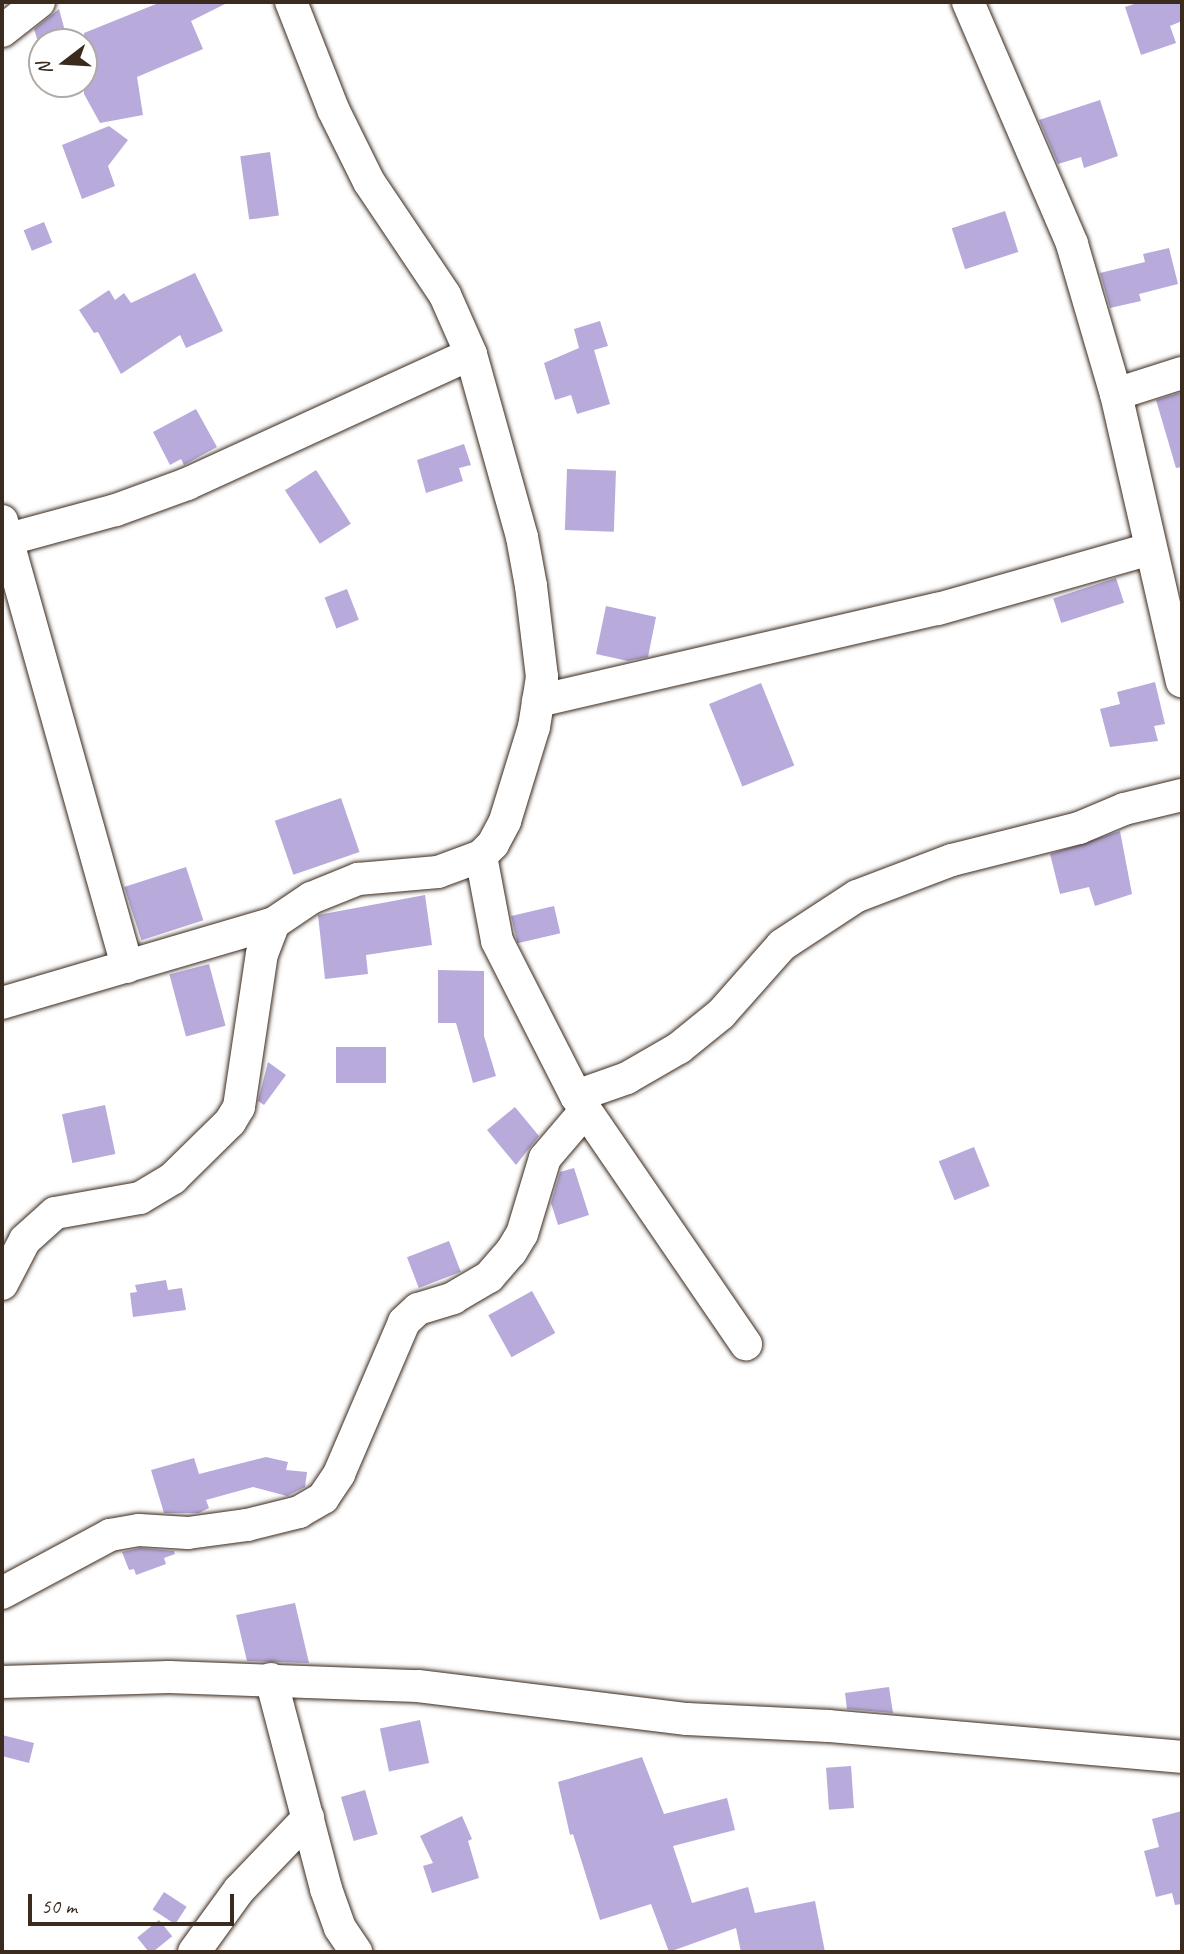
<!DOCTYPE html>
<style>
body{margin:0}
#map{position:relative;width:1184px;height:1954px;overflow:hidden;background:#fff;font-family:Caveat,sans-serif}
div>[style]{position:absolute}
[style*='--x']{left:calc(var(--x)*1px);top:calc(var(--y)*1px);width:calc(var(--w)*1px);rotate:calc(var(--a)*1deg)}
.building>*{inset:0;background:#b8aada;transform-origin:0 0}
.roads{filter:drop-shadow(0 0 2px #3b2a1e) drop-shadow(0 0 2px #3b2a1e)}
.street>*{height:32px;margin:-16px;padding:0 16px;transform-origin:16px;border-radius:16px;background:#fff}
span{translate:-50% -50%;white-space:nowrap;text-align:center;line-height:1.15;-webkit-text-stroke:6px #fff;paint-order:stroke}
.frame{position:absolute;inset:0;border:4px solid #3b2a1e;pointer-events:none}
.north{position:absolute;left:28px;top:28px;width:70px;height:70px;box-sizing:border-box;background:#fff;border:2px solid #b1aaa5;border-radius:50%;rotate:253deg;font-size:19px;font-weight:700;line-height:28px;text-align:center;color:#3b2a1e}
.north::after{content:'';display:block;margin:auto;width:24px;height:32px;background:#3b2a1e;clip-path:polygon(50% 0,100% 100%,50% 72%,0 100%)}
.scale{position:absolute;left:28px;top:1894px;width:206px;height:32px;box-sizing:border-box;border:4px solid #3b2a1e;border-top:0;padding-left:9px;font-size:21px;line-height:24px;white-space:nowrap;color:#3b2a1e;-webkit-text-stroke:5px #fff;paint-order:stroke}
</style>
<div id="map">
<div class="building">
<div style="clip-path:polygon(161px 2px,229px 2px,191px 21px,203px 49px,137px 77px,143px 115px,100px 123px,84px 94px,84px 33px)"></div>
<div style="clip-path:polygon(1140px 2px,1182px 2px,1182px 21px,1170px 26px,1176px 43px,1141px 55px,1125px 7px)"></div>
<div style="clip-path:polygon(59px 9px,68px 42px,38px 42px,34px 29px)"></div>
<div style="clip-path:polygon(1100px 100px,1118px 156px,1084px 168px,1081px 157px,1058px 164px,1039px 120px)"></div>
<div style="clip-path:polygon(109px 126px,128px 140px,108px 166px,115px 186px,82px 199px,62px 145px)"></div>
<div style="left:270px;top:152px;width:64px;height:30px;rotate:82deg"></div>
<div style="left:1005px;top:211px;width:43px;height:56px;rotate:72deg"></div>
<div style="left:44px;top:222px;width:22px;height:22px;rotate:68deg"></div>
<div style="clip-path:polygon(1169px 248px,1178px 284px,1139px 294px,1141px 301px,1110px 308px,1100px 273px,1145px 262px,1143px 254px)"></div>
<div style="clip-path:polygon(195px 273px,223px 331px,186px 348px,180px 335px,121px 374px,98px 332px,94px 333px,79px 310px,109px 290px,115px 300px,124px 293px,131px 303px)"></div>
<div style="clip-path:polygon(600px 321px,608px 346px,594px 350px,610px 404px,577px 414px,571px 395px,555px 400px,544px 363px,579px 348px,574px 329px)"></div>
<div style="clip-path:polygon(1182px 392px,1182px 467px,1176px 468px,1156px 400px)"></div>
<div style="clip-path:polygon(196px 409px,217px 447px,184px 465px,181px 459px,170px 465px,153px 432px)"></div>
<div style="clip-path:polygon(464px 444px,471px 465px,459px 468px,463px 481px,426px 493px,417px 460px)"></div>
<div style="left:567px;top:469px;width:49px;height:61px;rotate:2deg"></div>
<div style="left:316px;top:470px;width:64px;height:37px;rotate:57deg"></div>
<div style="left:1116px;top:578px;width:26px;height:66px;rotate:72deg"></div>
<div style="left:347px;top:589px;width:33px;height:24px;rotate:69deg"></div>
<div style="clip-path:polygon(606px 606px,656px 617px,648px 657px,628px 661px,596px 654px)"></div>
<div style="clip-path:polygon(1155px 682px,1165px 724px,1154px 726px,1158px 741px,1110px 747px,1100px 709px,1120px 704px,1117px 692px)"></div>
<div style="left:761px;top:683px;width:89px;height:56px;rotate:68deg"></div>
<div style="left:341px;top:798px;width:57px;height:70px;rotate:71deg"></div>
<div style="clip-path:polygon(1120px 831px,1132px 894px,1095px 906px,1089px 887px,1060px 894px,1050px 854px)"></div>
<div style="left:186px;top:867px;width:56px;height:65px;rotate:72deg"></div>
<div style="clip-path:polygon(425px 895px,432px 945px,366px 955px,368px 974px,325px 979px,318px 915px)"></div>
<div style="left:554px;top:906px;width:28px;height:44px;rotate:77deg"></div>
<div style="left:209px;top:964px;width:64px;height:41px;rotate:75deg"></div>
<div style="clip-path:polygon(438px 970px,484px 971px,484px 1036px,496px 1076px,473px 1083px,456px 1023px,438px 1023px)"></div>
<div style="left:336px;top:1047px;width:50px;height:36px"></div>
<div style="clip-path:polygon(268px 1062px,286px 1075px,264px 1105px,258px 1101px)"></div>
<div style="left:105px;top:1105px;width:50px;height:44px;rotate:78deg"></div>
<div style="clip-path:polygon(515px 1107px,539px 1136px,516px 1165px,487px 1130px)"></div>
<div style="left:974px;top:1147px;width:42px;height:38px;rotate:68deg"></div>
<div style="clip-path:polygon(574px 1168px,589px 1215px,558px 1225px,551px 1203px,560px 1172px)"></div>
<div style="left:449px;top:1241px;width:33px;height:45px;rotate:69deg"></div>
<div style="clip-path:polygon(166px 1280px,168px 1290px,182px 1288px,186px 1310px,133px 1317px,130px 1293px,137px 1292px,135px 1285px)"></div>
<div style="left:532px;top:1291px;width:48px;height:50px;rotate:61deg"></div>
<div style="clip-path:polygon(266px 1457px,288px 1462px,286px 1470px,307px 1472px,305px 1487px,287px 1496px,253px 1487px,206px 1500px,209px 1508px,199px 1513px,164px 1513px,151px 1470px,194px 1458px,199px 1474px)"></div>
<div style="clip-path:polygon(140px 1548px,174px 1551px,175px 1554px,164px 1558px,166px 1564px,136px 1575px,134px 1569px,129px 1570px,122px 1552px)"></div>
<div style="clip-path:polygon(295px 1603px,309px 1663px,247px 1661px,236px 1615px)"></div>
<div style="clip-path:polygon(889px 1687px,893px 1713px,847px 1709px,845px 1693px)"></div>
<div style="left:420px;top:1720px;width:44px;height:41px;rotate:78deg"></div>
<div style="clip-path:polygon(2px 1735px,34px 1743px,29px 1763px,2px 1756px)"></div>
<div style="clip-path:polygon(642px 1757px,664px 1814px,727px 1798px,735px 1830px,673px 1846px,692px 1903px,748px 1887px,755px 1913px,815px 1901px,825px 1952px,741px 1952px,736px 1928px,669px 1952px,651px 1904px,600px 1920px,573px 1834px,570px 1835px,558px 1782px)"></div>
<div style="left:851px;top:1766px;width:42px;height:25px;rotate:86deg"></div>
<div style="left:365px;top:1790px;width:46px;height:25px;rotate:74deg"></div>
<div style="clip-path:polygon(1182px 1811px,1182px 1904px,1175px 1905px,1172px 1893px,1156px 1897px,1144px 1851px,1159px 1847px,1152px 1819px)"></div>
<div style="clip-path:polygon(462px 1816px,472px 1839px,468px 1841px,479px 1878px,432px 1893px,423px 1866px,433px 1863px,420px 1836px)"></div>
<div style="left:164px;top:1892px;width:27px;height:21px;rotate:33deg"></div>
<div style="left:159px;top:1920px;width:21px;height:28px;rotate:51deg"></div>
</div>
<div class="roads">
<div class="street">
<div style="--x:968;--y:2;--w:263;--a:66.7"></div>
<div style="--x:1072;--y:244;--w:156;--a:73.7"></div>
<div style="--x:1116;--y:394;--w:295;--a:77.1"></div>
<div style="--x:2;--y:31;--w:47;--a:-38.1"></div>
<div style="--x:1116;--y:394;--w:69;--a:-17.7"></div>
<div style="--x:2;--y:521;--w:463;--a:74.3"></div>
<div style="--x:9;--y:539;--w:111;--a:-15.2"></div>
<div style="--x:116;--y:510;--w:76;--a:-20.1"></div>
<div style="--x:187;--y:484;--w:312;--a:-24.6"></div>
<div style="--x:538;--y:701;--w:410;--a:-13"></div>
<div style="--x:938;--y:609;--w:220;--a:-15.8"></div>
<div style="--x:481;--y:856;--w:86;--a:79.3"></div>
<div style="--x:497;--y:941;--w:174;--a:63"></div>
<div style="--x:576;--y:1096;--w:301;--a:55.6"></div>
<div style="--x:2;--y:1003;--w:284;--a:-16.4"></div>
<div style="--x:576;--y:1096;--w:54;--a:-19.4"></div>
<div style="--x:627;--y:1078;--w:60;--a:-30"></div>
<div style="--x:679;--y:1048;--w:54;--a:-39"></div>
<div style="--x:721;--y:1014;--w:92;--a:-48.5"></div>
<div style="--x:782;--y:945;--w:90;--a:-33.2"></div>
<div style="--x:857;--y:896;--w:102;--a:-20.8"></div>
<div style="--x:952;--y:860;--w:131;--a:-14.1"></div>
<div style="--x:1079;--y:828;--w:49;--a:-22.9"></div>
<div style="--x:1124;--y:809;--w:60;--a:-13.6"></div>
<div style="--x:2;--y:1284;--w:50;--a:-62.4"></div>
<div style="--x:25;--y:1240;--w:40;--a:-42"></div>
<div style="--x:55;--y:1213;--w:86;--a:-10"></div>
<div style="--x:140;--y:1198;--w:39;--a:-31"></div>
<div style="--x:173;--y:1178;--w:80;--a:-44.5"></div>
<div style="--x:230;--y:1122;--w:17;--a:-59"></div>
<div style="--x:239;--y:1107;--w:155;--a:-81.5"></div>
<div style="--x:262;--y:954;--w:33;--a:-69"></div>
<div style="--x:274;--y:923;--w:45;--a:-34"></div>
<div style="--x:311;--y:898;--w:51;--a:-22"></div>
<div style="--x:358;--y:879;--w:80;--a:-5"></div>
<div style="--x:438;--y:872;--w:46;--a:-20.4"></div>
<div style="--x:481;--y:856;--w:17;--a:-45"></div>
<div style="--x:493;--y:844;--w:26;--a:-62"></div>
<div style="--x:505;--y:821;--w:98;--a:-72.9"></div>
<div style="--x:534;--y:727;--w:51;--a:-80.9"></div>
<div style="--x:542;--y:677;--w:92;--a:-96.9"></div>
<div style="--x:531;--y:586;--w:50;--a:-100.4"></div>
<div style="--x:522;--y:537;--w:190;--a:-105.6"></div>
<div style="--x:471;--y:354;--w:64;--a:-113.8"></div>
<div style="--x:445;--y:295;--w:136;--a:-123.9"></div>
<div style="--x:369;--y:182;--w:81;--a:-116.3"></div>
<div style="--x:333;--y:109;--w:115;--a:-111.4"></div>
<div style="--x:2;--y:1593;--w:123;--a:-28.2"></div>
<div style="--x:110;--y:1535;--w:29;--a:-10"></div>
<div style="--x:139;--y:1530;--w:49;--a:3.5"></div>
<div style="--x:188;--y:1533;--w:60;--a:-7.7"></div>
<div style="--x:247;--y:1525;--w:54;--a:-14"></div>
<div style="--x:299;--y:1512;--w:28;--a:-30"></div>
<div style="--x:323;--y:1498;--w:29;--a:-56"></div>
<div style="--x:339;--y:1474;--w:165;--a:-66.8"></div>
<div style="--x:404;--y:1322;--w:19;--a:-43"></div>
<div style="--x:418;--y:1309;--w:37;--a:-17"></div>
<div style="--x:453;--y:1298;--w:42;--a:-30.3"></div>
<div style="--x:489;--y:1277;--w:33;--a:-49"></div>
<div style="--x:511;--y:1252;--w:21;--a:-59"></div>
<div style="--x:522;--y:1234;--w:79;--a:-73.2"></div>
<div style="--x:545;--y:1158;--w:62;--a:-49.6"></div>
<div style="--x:271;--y:1679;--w:217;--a:75.3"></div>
<div style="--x:326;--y:1889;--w:41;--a:70.3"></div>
<div style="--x:340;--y:1928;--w:29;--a:56"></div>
<div style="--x:2;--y:1682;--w:167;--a:-1.7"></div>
<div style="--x:169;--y:1677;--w:249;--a:2.1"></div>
<div style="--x:418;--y:1686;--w:271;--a:7"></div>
<div style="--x:687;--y:1719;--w:142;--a:2.8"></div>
<div style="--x:829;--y:1726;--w:354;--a:5"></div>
<div style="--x:194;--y:1952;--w:77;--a:-54"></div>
<div style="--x:239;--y:1890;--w:100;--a:-46.2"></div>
</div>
</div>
<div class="frame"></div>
<div class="north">N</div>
<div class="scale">50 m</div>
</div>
